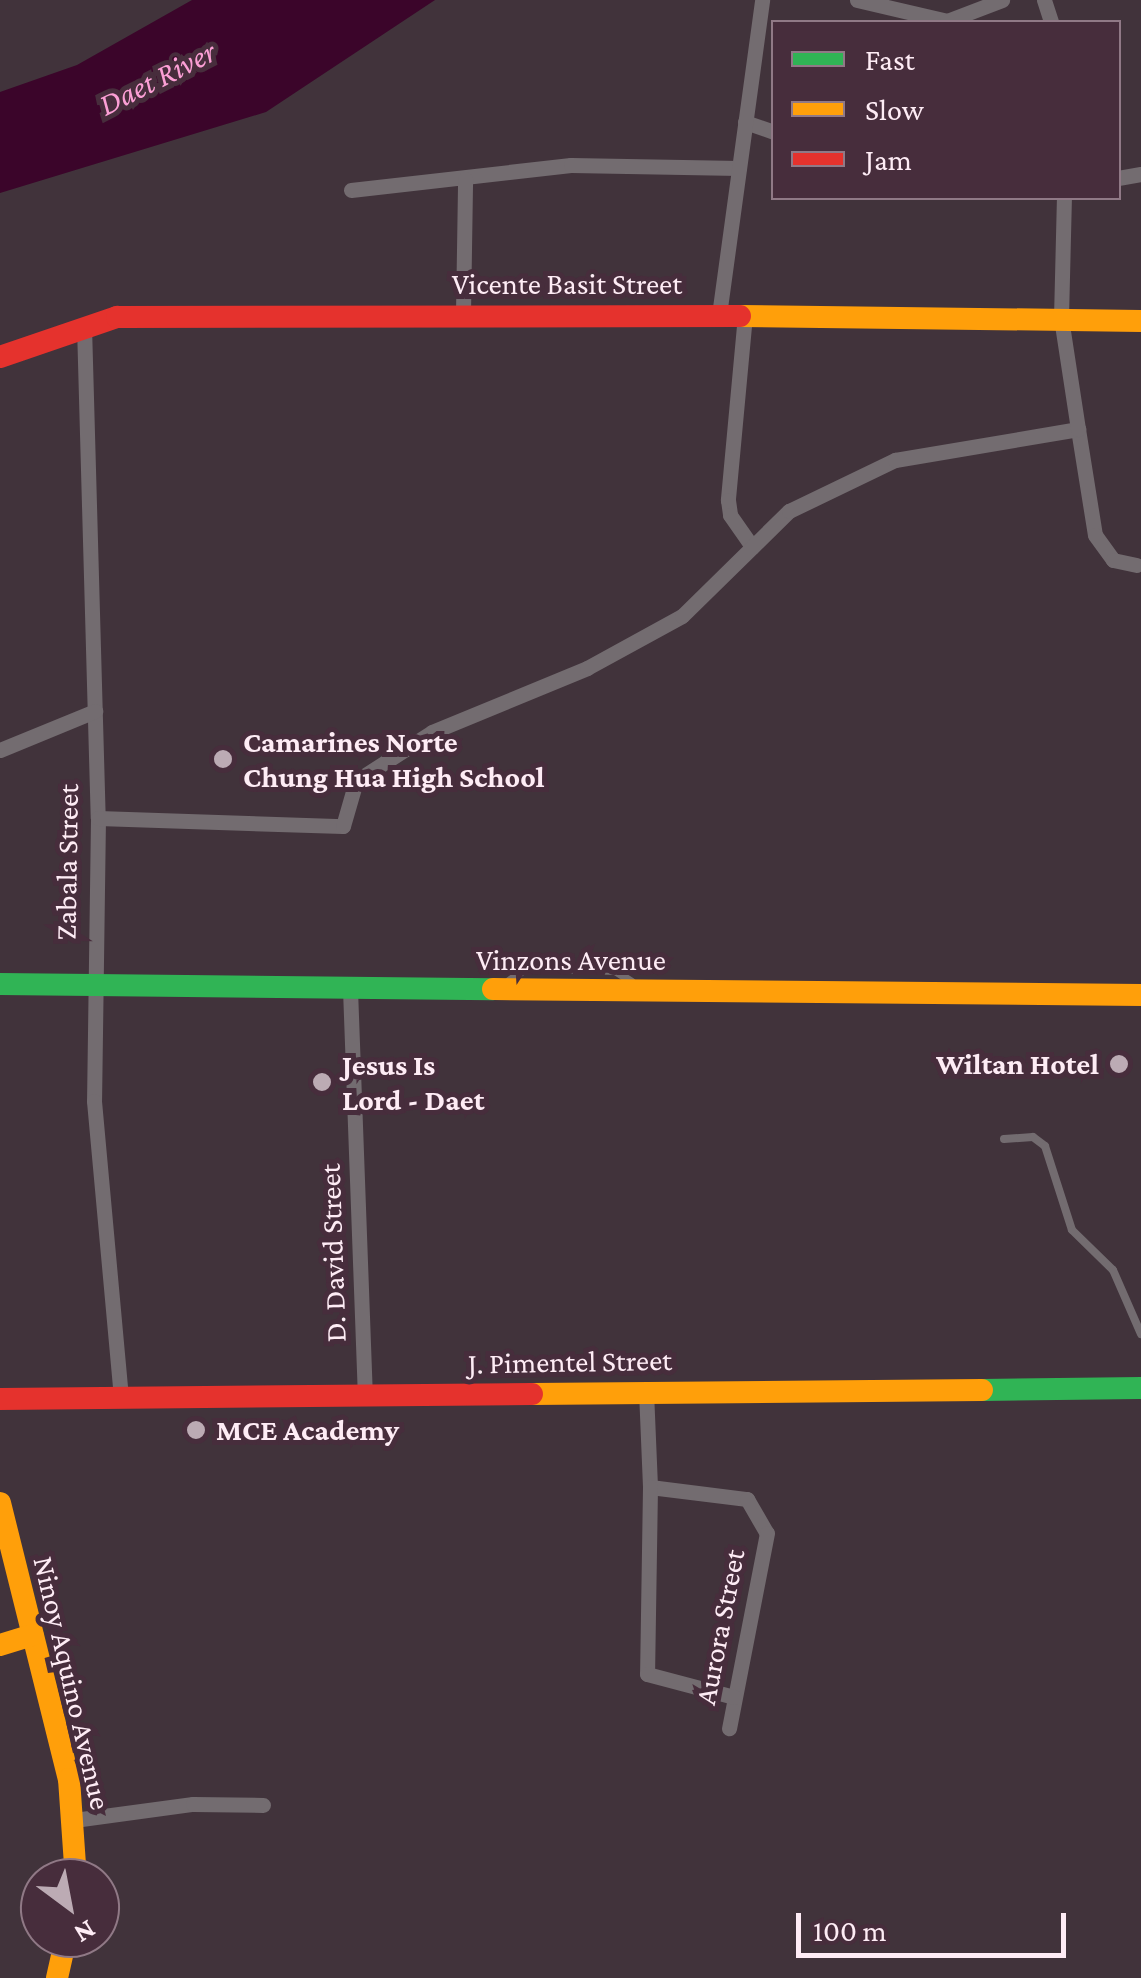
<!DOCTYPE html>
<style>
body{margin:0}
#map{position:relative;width:1141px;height:1978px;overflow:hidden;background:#41333b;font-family:"Crimson Pro",serif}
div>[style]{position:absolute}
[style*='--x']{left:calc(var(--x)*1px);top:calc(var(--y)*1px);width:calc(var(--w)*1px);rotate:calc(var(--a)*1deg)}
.water>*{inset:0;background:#3b052a}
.lane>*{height:8px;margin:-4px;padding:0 4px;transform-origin:4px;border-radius:4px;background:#736c70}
.street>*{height:15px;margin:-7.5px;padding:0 7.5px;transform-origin:7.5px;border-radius:7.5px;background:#736c70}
.fast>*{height:22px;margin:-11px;padding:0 11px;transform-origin:11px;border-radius:11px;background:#30b455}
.slow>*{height:22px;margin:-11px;padding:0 11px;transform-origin:11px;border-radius:11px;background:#ff9f0a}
.jam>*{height:22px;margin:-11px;padding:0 11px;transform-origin:11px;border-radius:11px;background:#e5322d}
.dots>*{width:28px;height:28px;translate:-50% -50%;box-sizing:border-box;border:5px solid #472d3c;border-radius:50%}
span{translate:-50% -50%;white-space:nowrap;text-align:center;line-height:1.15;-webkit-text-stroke:10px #472d3c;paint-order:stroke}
.street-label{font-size:30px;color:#feecf5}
.poi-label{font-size:30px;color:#feecf5;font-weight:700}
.left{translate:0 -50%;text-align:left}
.right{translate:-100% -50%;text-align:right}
.water-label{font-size:32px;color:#fb9fd5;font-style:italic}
.legend{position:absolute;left:771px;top:20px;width:350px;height:180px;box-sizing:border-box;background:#472d3c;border:2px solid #907986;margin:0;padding:12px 18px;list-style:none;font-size:30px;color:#feecf5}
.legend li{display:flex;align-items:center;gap:20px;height:50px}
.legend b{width:50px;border:2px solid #907986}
.north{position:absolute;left:20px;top:1858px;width:100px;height:100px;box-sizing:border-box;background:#472d3c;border:2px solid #907986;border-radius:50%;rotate:148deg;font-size:28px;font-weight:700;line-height:40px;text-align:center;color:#feecf5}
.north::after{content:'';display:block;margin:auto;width:35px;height:45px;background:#bcabb4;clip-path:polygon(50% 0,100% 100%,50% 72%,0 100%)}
.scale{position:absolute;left:796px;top:1913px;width:270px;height:45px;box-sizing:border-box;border:5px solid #feecf5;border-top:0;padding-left:12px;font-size:30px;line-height:35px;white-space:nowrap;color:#feecf5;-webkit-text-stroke:8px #472d3c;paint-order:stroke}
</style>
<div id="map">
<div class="water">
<div style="clip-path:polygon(192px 0,435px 0,266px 112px,0 193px,0 92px,77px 65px)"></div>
</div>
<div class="lane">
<div style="--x:509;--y:981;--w:22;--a:-36"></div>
<div style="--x:527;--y:968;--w:88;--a:2"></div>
<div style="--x:615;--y:971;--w:20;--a:33"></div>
<div style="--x:1004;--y:1139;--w:29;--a:-4"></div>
<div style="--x:1033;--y:1137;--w:15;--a:37"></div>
<div style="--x:1045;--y:1146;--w:88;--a:72.2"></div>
<div style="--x:1072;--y:1230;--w:57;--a:44.3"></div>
<div style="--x:1113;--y:1270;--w:70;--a:66.4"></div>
</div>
<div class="street">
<div style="--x:857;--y:0;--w:92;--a:13.1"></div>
<div style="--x:947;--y:21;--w:59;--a:-20.9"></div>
<div style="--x:1044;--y:0;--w:23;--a:72"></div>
<div style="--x:745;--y:122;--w:31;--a:19"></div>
<div style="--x:1118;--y:178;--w:23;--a:-10"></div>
<div style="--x:351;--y:190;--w:221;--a:-6.5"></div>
<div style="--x:571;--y:165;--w:168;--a:1"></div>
<div style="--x:463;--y:313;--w:134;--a:-89.1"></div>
<div style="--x:719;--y:315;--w:318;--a:-82.2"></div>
<div style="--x:745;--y:315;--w:186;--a:95.3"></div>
<div style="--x:728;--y:500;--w:15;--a:82"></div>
<div style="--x:730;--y:515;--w:39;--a:55"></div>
<div style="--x:84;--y:326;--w:492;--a:88.4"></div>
<div style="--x:98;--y:818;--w:283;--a:90.8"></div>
<div style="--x:94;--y:1101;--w:297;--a:84.8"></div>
<div style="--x:1078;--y:429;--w:107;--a:80.9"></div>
<div style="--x:1095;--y:535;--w:31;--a:54"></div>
<div style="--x:1113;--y:560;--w:24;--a:12"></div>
<div style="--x:0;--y:750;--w:103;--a:-22.3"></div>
<div style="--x:98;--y:818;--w:245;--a:1.9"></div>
<div style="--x:343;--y:826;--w:47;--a:-73.9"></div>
<div style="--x:356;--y:781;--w:90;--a:-32.8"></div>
<div style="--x:432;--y:732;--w:168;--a:-22.4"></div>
<div style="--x:587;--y:668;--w:108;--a:-28.7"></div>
<div style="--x:682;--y:616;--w:150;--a:-44.5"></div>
<div style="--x:789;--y:511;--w:118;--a:-25.7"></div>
<div style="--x:895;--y:460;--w:186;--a:-9.6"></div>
<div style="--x:1078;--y:429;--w:112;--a:-98.7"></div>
<div style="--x:1061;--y:318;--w:120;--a:-88.6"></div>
<div style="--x:350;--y:989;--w:405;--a:87.9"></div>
<div style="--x:646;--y:1391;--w:96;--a:87.6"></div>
<div style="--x:650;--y:1487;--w:98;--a:7.1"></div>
<div style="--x:747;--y:1499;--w:39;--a:60"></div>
<div style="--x:767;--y:1533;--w:199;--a:101"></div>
<div style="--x:650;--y:1487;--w:187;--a:90.9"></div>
<div style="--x:647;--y:1674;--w:90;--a:14.8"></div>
<div style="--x:74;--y:1820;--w:120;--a:-7.7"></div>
<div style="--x:193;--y:1804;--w:70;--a:0.8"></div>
</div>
<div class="fast">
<div style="--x:0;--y:984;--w:493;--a:0.6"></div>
<div style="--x:982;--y:1390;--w:159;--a:-0.7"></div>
</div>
<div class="slow">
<div style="--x:740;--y:316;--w:401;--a:0.7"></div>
<div style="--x:493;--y:989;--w:648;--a:0.53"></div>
<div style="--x:532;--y:1394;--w:450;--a:-0.5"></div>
<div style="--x:0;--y:1503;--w:284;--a:76"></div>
<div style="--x:69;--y:1779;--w:99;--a:86"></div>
<div style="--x:0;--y:1645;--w:34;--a:-17"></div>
<div style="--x:57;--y:1978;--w:41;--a:-77.3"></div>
</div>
<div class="jam">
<div style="--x:0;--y:357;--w:124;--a:-18.9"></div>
<div style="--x:117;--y:317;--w:623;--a:-0.09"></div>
<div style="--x:0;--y:1399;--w:532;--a:-0.54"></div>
</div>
<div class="dots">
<div style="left:223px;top:759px;background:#bcabb4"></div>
<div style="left:1119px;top:1064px;background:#bcabb4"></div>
<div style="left:322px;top:1082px;background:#bcabb4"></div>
<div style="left:196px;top:1430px;background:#bcabb4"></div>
</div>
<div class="street-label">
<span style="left:567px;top:284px">Vicente Basit Street</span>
<span style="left:67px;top:862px;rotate:-89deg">Zabala Street</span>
<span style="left:571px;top:960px">Vinzons Avenue</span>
<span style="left:333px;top:1253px;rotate:-92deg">D. David Street</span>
<span style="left:570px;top:1362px;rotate:-1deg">J. Pimentel Street</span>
<span style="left:720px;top:1627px;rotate:-79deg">Aurora Street</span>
<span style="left:72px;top:1683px;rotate:77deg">Ninoy Aquino Avenue</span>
</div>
<div class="poi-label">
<span class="left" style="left:243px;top:759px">Camarines Norte<br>Chung Hua High School</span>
<span class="right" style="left:1099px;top:1064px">Wiltan Hotel</span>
<span class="left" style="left:342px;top:1082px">Jesus Is<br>Lord - Daet</span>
<span class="left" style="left:216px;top:1430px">MCE Academy</span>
</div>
<div class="water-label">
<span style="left:157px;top:78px;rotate:-27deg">Daet River</span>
</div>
<ul class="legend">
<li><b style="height:12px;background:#30b455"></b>Fast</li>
<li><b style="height:12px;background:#ff9f0a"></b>Slow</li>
<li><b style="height:12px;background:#e5322d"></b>Jam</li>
</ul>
<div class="north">N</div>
<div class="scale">100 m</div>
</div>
